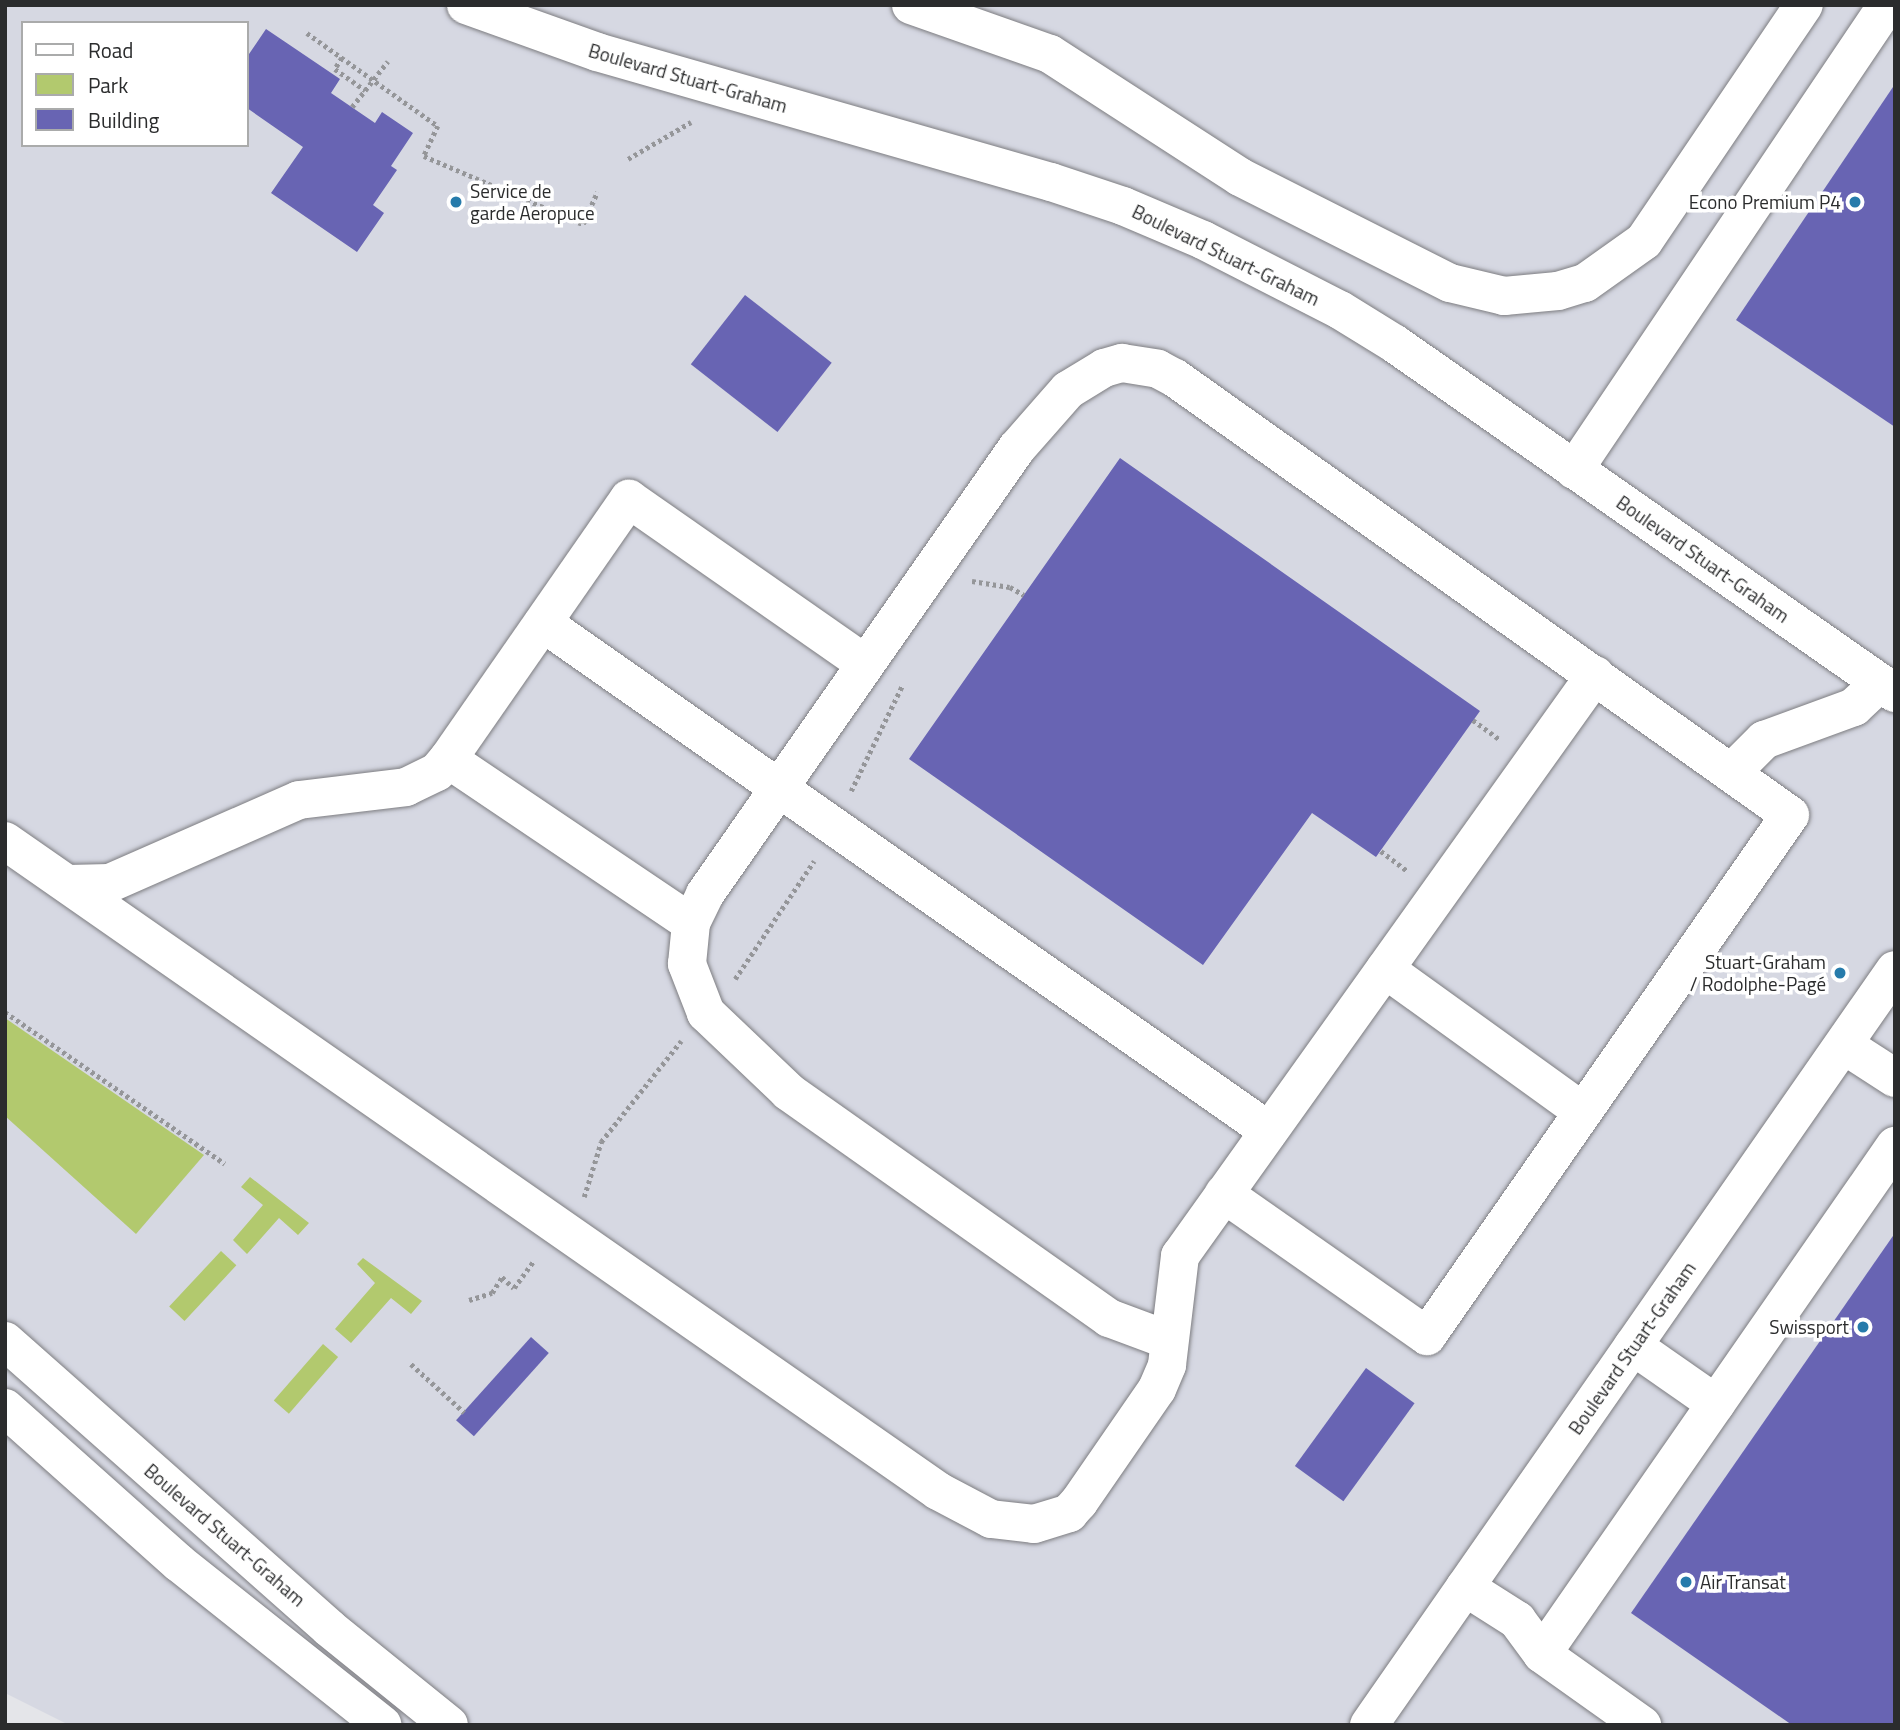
<!DOCTYPE html>
<meta charset="utf-8">
<style>
body{margin:0}
#map{position:relative;width:1900px;height:1730px;overflow:hidden;background:#e4e5e9;font-family:"Titillium Web",sans-serif}
div>[style]{position:absolute}
[style*='--x']{left:calc(var(--x)*1px);top:calc(var(--y)*1px);width:calc(var(--w)*1px);rotate:calc(var(--a)*1deg)}
.built>*{inset:0;background:#d6d8e2}
.green>*{inset:0;background:#b2c96e;transform-origin:0 0}
.building>*{inset:0;background:#6864b3;transform-origin:0 0}
.path>*{height:4.5px;margin-top:-2.25px;transform-origin:0;background:repeating-linear-gradient(90deg,#959699 0 3.5px,transparent 0 7px)}
.roads{filter:drop-shadow(0 0 2px #7d7d81) drop-shadow(0 0 2px #7d7d81)}
.minor>*{height:38px;margin:-19px;padding:0 19px;transform-origin:19px;border-radius:19px;background:#fff}
.dots>*{width:19px;height:19px;translate:-50% -50%;box-sizing:border-box;border:4px solid #fff;border-radius:50%}
span{translate:-50% -50%;white-space:nowrap;text-align:center;line-height:1.15;-webkit-text-stroke:7px #fff;paint-order:stroke}
.street-label{font-size:19px;color:#2b2c2d}
.poi-label{font-size:19px;color:#2b2c2d}
.left{translate:0 -50%;text-align:left}
.right{translate:-100% -50%;text-align:right}
.frame{position:absolute;inset:0;border:7px solid #2b2c2d;pointer-events:none}
.legend{position:absolute;left:21px;top:21px;width:228px;height:126px;box-sizing:border-box;background:#fff;border:2px solid #aaabab;margin:0;padding:9px 12px;list-style:none;font-size:21px;color:#2b2c2d}
.legend li{display:flex;align-items:center;gap:14px;height:35px}
.legend b{width:35px;border:2px solid #aaabab}
</style>
<div id="map">
<div class="built">
<div style="clip-path:polygon(evenodd,5px 5px,1895px 5px,1895px 1725px,69px 1725px,5px 1693px,5px 5px,23px 23px,247px 23px,247px 145px,23px 145px,23px 23px)"></div>
</div>
<div class="green">
<div style="clip-path:polygon(5px 1018px,204px 1155px,136px 1234px,5px 1116px)"></div>
<div style="clip-path:polygon(250px 1177px,309px 1223px,298px 1235px,279px 1218px,247px 1254px,233px 1240px,263px 1205px,241px 1187px)"></div>
<div style="left:221px;top:1251px;width:21px;height:76px;rotate:43deg"></div>
<div style="clip-path:polygon(363px 1258px,422px 1301px,411px 1314px,391px 1298px,351px 1343px,335px 1329px,375px 1283px,357px 1264px)"></div>
<div style="left:323px;top:1344px;width:20px;height:75px;rotate:41deg"></div>
</div>
<div class="building">
<div style="clip-path:polygon(266px 29px,340px 79px,331px 93px,375px 123px,382px 112px,413px 133px,391px 166px,397px 170px,373px 205px,384px 213px,357px 252px,271px 193px,303px 147px,247px 108px,247px 57px)"></div>
<div style="clip-path:polygon(1895px 84px,1895px 427px,1736px 320px)"></div>
<div style="left:745px;top:295px;width:110px;height:88px;rotate:38deg"></div>
<div style="clip-path:polygon(1120px 458px,1480px 711px,1376px 857px,1312px 813px,1203px 965px,909px 759px)"></div>
<div style="clip-path:polygon(1895px 1233px,1895px 1725px,1792px 1725px,1631px 1613px)"></div>
<div style="left:531px;top:1337px;width:24px;height:112px;rotate:42deg"></div>
<div style="left:1366px;top:1368px;width:60px;height:121px;rotate:36deg"></div>
</div>
<div class="path">
<div style="--x:307;--y:33;--w:161;--a:35.4"></div>
<div style="--x:438;--y:126;--w:33;--a:115"></div>
<div style="--x:424;--y:156;--w:173;--a:23.2"></div>
<div style="--x:583;--y:224;--w:35;--a:-66"></div>
<div style="--x:342;--y:58;--w:13;--a:122"></div>
<div style="--x:335;--y:69;--w:37;--a:35"></div>
<div style="--x:352;--y:107;--w:58;--a:-52"></div>
<div style="--x:628;--y:159;--w:73;--a:-30.4"></div>
<div style="--x:972;--y:581;--w:38;--a:9"></div>
<div style="--x:1010;--y:587;--w:16;--a:30"></div>
<div style="--x:1473;--y:720;--w:34;--a:36"></div>
<div style="--x:851;--y:791;--w:117;--a:-64.1"></div>
<div style="--x:1381;--y:851;--w:34;--a:37"></div>
<div style="--x:735;--y:979;--w:142;--a:-56.2"></div>
<div style="--x:5;--y:1012;--w:267;--a:34.6"></div>
<div style="--x:584;--y:1197;--w:58;--a:-72.8"></div>
<div style="--x:601;--y:1142;--w:129;--a:-51.6"></div>
<div style="--x:469;--y:1300;--w:24;--a:-17"></div>
<div style="--x:492;--y:1293;--w:19;--a:-58"></div>
<div style="--x:502;--y:1277;--w:16;--a:43"></div>
<div style="--x:514;--y:1288;--w:34;--a:-54"></div>
<div style="--x:411;--y:1364;--w:72;--a:42.2"></div>
</div>
<div class="roads">
<div class="minor">
<div style="--x:466;--y:5;--w:139;--a:19.7"></div>
<div style="--x:597;--y:52;--w:472;--a:16"></div>
<div style="--x:1051;--y:182;--w:76;--a:18.4"></div>
<div style="--x:1123;--y:206;--w:87;--a:23"></div>
<div style="--x:1203;--y:240;--w:154;--a:27.1"></div>
<div style="--x:1340;--y:310;--w:65;--a:31.7"></div>
<div style="--x:1395;--y:344;--w:610;--a:34.92"></div>
<div style="--x:911;--y:5;--w:147;--a:19.4"></div>
<div style="--x:1050;--y:54;--w:226;--a:32.9"></div>
<div style="--x:1240;--y:177;--w:235;--a:26.8"></div>
<div style="--x:1450;--y:283;--w:56;--a:13.5"></div>
<div style="--x:1504;--y:296;--w:54;--a:-5.3"></div>
<div style="--x:1558;--y:291;--w:28;--a:-17"></div>
<div style="--x:1585;--y:283;--w:72;--a:-35.4"></div>
<div style="--x:1644;--y:241;--w:285;--a:-55.9"></div>
<div style="--x:1574;--y:470;--w:561;--a:-56.05"></div>
<div style="--x:543;--y:623;--w:886;--a:34.98"></div>
<div style="--x:1731;--y:773;--w:47;--a:-45"></div>
<div style="--x:1764;--y:740;--w:96;--a:-20.1"></div>
<div style="--x:1854;--y:707;--w:35;--a:-43"></div>
<div style="--x:5;--y:841;--w:1137;--a:34.86"></div>
<div style="--x:938;--y:1491;--w:60;--a:27.8"></div>
<div style="--x:991;--y:1519;--w:43;--a:6.6"></div>
<div style="--x:1034;--y:1524;--w:37;--a:-17"></div>
<div style="--x:1069;--y:1513;--w:15;--a:-48"></div>
<div style="--x:1079;--y:1502;--w:137;--a:-55.4"></div>
<div style="--x:1157;--y:1389;--w:26;--a:-67"></div>
<div style="--x:1167;--y:1365;--w:110;--a:-83.2"></div>
<div style="--x:1180;--y:1256;--w:714;--a:-54.46"></div>
<div style="--x:68;--y:884;--w:42;--a:-1.4"></div>
<div style="--x:110;--y:883;--w:206;--a:-23.7"></div>
<div style="--x:299;--y:800;--w:108;--a:-6.9"></div>
<div style="--x:406;--y:787;--w:34;--a:-26"></div>
<div style="--x:437;--y:772;--w:17;--a:-50"></div>
<div style="--x:691;--y:923;--w:293;--a:-146"></div>
<div style="--x:448;--y:759;--w:317;--a:-55.2"></div>
<div style="--x:629;--y:499;--w:287;--a:34.9"></div>
<div style="--x:1385;--y:969;--w:244;--a:35.8"></div>
<div style="--x:1844;--y:1045;--w:61;--a:32.9"></div>
<div style="--x:1168;--y:1340;--w:63;--a:-159.6"></div>
<div style="--x:1109;--y:1318;--w:392;--a:-144.8"></div>
<div style="--x:789;--y:1092;--w:115;--a:-136.4"></div>
<div style="--x:706;--y:1013;--w:53;--a:-111.2"></div>
<div style="--x:687;--y:964;--w:41;--a:-84.4"></div>
<div style="--x:691;--y:923;--w:32;--a:-64"></div>
<div style="--x:705;--y:894;--w:544;--a:-55.03"></div>
<div style="--x:1017;--y:448;--w:77;--a:-48.7"></div>
<div style="--x:1068;--y:390;--w:42;--a:-31.4"></div>
<div style="--x:1104;--y:368;--w:19;--a:-16"></div>
<div style="--x:1122;--y:363;--w:36;--a:9"></div>
<div style="--x:1158;--y:369;--w:19;--a:28"></div>
<div style="--x:1175;--y:378;--w:754;--a:35.4"></div>
<div style="--x:1790;--y:815;--w:635;--a:124.87"></div>
<div style="--x:1427;--y:1336;--w:248;--a:-145"></div>
<div style="--x:5;--y:1341;--w:433;--a:41.5"></div>
<div style="--x:329;--y:1628;--w:154;--a:38.9"></div>
<div style="--x:1633;--y:1346;--w:101;--a:34.9"></div>
<div style="--x:5;--y:1408;--w:233;--a:41.7"></div>
<div style="--x:179;--y:1563;--w:260;--a:38.5"></div>
<div style="--x:1465;--y:1587;--w:62;--a:32.4"></div>
<div style="--x:1517;--y:1620;--w:42;--a:53.7"></div>
<div style="--x:1542;--y:1654;--w:123;--a:35.4"></div>
<div style="--x:1542;--y:1654;--w:619;--a:-55.21"></div>
<div style="--x:1369;--y:1725;--w:920;--a:-55.14"></div>
</div>
</div>
<div class="dots">
<div style="left:456px;top:202px;background:#267bab"></div>
<div style="left:1855px;top:202px;background:#267bab"></div>
<div style="left:1840px;top:973px;background:#267bab"></div>
<div style="left:1863px;top:1327px;background:#267bab"></div>
<div style="left:1686px;top:1582px;background:#267bab"></div>
</div>
<div class="street-label">
<span style="left:688px;top:78px;rotate:16deg">Boulevard Stuart-Graham</span>
<span style="left:1226px;top:255px;rotate:26deg">Boulevard Stuart-Graham</span>
<span style="left:1703px;top:559px;rotate:35deg">Boulevard Stuart-Graham</span>
<span style="left:1632px;top:1348px;rotate:-55deg">Boulevard Stuart-Graham</span>
<span style="left:225px;top:1535px;rotate:41deg">Boulevard Stuart-Graham</span>
</div>
<div class="poi-label">
<span class="left" style="left:470px;top:202px">Service de<br>garde Aeropuce</span>
<span class="right" style="left:1841px;top:202px">Econo Premium P4</span>
<span class="right" style="left:1826px;top:973px">Stuart-Graham<br>/ Rodolphe-Pagé</span>
<span class="right" style="left:1849px;top:1327px">Swissport</span>
<span class="left" style="left:1700px;top:1582px">Air Transat</span>
</div>
<div class="frame"></div>
<ul class="legend">
<li><b style="height:9px;background:#fff"></b>Road</li>
<li><b style="height:19px;background:#b2c96e"></b>Park</li>
<li><b style="height:19px;background:#6864b3"></b>Building</li>
</ul>
</div>
